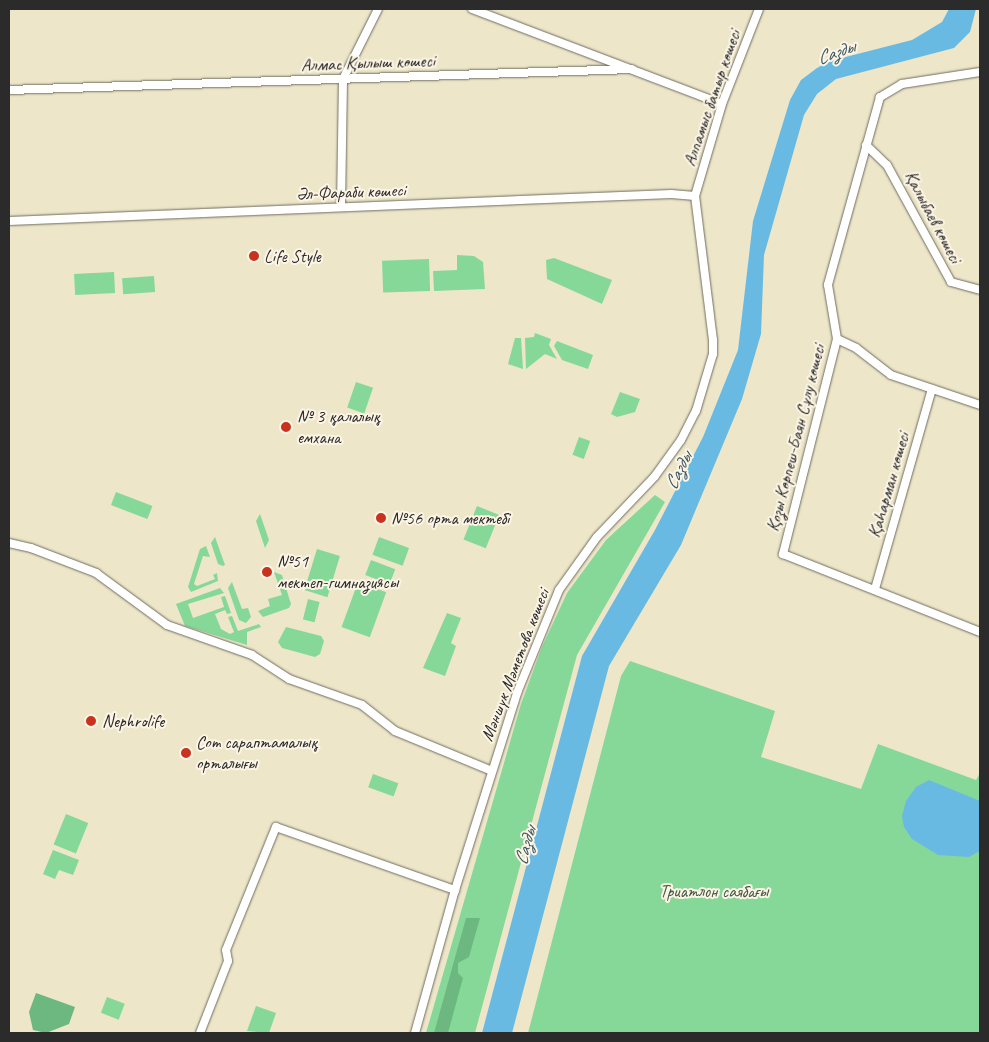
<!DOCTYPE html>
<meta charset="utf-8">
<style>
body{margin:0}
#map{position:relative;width:989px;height:1042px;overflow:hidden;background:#ede6c8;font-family:Caveat,sans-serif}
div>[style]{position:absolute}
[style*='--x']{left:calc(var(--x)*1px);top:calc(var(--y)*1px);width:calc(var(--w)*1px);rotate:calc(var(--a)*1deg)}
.green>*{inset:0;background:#86d898;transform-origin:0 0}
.forest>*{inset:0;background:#6cb880}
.water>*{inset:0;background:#68bae3}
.roads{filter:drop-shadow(0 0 1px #6f6c62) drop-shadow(0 0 1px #6f6c62)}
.minor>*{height:8px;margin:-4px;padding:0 4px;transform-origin:4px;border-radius:4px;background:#fff}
.dots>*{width:14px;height:14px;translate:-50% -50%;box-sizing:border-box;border:2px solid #fcf5e5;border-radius:50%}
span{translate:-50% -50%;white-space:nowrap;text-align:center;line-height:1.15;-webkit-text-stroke:4px #fcf5e5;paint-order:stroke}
.street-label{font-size:18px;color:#2b2b2b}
.poi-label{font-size:18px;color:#2b2b2b}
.left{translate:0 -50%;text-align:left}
.park-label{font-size:18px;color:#425646}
.water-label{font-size:19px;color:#3d5662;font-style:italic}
.frame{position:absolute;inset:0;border:10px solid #2b2b2b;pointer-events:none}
</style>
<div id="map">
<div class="green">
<div style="clip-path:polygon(457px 255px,474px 256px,483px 262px,485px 289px,434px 291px,433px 271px,457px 270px)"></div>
<div style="clip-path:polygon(554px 258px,612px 280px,602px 304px,547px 279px,546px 260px)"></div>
<div style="left:429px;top:259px;width:32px;height:47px;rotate:88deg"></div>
<div style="left:114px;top:272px;width:21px;height:40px;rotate:87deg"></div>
<div style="left:154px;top:276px;width:16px;height:32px;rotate:86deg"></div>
<div style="clip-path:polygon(535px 333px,551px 339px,549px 345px,557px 359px,545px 354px,526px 369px,525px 338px,534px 337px)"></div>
<div style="clip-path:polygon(515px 338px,521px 338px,523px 369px,508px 364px)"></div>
<div style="clip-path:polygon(557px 341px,593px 355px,588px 369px,562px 360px,554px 346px)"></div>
<div style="left:356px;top:382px;width:18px;height:27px;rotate:19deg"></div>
<div style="clip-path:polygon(620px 392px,640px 399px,635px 412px,617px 417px,611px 414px)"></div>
<div style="left:579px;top:437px;width:12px;height:19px;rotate:20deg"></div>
<div style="left:116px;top:492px;width:39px;height:14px;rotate:21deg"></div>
<div style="clip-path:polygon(655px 495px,665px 502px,577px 655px,475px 1033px,426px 1033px,521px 704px,542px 647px,567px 593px,606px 540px)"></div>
<div style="left:477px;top:506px;width:24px;height:36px;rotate:22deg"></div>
<div style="clip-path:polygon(260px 514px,269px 540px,265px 548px,256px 521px)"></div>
<div style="clip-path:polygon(215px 537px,225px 565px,223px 566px,218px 564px,211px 543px)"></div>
<div style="left:379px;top:537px;width:32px;height:19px;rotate:20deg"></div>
<div style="clip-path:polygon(206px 546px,210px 557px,203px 556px,194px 584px,197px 586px,215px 579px,213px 575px,217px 573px,218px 581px,191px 592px,188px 587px,200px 549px)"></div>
<div style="left:317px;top:549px;width:24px;height:43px;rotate:17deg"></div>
<div style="left:371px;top:560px;width:26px;height:16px;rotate:21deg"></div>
<div style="clip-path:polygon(274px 572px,282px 575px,291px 604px,289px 608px,263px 617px,258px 611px,270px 606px,268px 599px,282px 595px)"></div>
<div style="clip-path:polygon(232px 582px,242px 609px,248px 608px,251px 617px,246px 623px,239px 620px,228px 588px)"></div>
<div style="left:358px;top:582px;width:30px;height:48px;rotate:20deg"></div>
<div style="clip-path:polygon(220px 588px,224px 593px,188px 604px,193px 618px,224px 607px,221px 597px,225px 596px,231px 613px,227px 614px,225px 610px,215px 614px,221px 629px,230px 634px,234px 632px,228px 617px,232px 616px,238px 631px,259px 624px,261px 627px,247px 632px,247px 645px,185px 626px,176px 604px)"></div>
<div style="left:308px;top:599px;width:12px;height:21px;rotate:14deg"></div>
<div style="clip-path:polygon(447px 613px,461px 618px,451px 643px,456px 646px,445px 676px,423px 668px)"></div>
<div style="clip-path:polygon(286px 627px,321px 636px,324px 641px,320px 654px,315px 657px,282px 648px,278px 642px)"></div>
<div style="clip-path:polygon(630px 661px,775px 711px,761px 757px,861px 789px,878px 744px,976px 780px,980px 773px,980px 1033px,528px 1033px,621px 676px)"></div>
<div style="left:373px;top:774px;width:27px;height:14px;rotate:20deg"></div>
<div style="left:66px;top:814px;width:24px;height:33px;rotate:22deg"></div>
<div style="clip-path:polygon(53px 850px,79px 860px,73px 875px,59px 870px,55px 879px,43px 874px)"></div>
<div style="left:107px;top:997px;width:19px;height:17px;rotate:21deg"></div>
<div style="clip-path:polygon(256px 1006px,276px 1013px,269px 1033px,247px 1031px)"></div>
</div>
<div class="forest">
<div style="clip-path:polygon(466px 918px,480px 918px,469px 957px,458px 963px,458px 973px,463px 978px,448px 1033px,434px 1033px)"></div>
<div style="clip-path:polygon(36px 993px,75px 1007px,69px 1024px,46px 1033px,33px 1030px,29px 1012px)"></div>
</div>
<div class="water">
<div style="clip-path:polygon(949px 9px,976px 9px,970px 32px,954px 48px,836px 79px,817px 94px,804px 115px,764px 255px,761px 334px,742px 399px,681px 545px,609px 666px,512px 1033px,482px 1033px,582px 656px,655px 530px,703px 437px,738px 350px,753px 221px,790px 100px,801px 80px,817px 68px,830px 61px,912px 40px,942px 22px)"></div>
<div style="clip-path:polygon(929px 780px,980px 801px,980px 851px,969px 857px,938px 855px,912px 839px,904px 827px,902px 816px,906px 801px,916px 787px)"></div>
</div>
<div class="roads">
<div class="minor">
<div style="--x:472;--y:9;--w:267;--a:20.8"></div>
<div style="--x:980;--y:72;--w:79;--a:171.3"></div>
<div style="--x:902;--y:84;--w:26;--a:149"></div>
<div style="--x:880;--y:97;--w:195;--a:105.5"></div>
<div style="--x:828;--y:285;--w:55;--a:80.5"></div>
<div style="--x:837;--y:339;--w:222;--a:104.1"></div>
<div style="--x:783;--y:554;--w:212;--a:21.6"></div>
<div style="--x:9;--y:90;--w:623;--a:-1.93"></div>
<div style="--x:866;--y:145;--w:29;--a:44"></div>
<div style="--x:887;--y:165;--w:133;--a:61.3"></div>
<div style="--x:951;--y:282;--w:30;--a:15"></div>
<div style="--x:695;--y:196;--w:96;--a:-73.6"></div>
<div style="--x:722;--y:104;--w:102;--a:-68.7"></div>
<div style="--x:341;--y:207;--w:128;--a:-89.1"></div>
<div style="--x:343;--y:79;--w:78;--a:-63.4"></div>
<div style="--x:9;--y:221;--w:663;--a:-2.34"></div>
<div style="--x:671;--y:194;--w:24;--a:5"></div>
<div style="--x:837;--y:339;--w:21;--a:25"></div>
<div style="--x:856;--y:348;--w:44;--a:37.6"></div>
<div style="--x:891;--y:375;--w:94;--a:18.6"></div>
<div style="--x:9;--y:543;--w:23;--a:13"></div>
<div style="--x:31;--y:548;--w:70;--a:21"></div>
<div style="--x:96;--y:573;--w:88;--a:36.2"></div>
<div style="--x:167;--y:625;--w:90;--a:19.4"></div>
<div style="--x:252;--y:655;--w:44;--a:33"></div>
<div style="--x:289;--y:679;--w:77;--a:19.6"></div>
<div style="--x:362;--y:705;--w:42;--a:38.2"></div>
<div style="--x:395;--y:731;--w:105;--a:22.4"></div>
<div style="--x:875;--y:589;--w:208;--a:-74.1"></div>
<div style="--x:200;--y:1033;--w:77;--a:-68.7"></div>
<div style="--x:228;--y:961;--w:11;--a:-100"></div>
<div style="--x:226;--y:950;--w:133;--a:-67.9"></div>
<div style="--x:276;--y:827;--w:190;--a:19.4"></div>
<div style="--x:415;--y:1033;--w:148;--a:-74.4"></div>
<div style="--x:455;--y:890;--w:207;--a:-72.5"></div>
<div style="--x:517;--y:693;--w:111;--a:-67.8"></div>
<div style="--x:559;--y:590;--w:65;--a:-54.4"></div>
<div style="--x:597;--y:537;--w:84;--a:-46.4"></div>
<div style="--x:655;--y:476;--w:44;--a:-54.2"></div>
<div style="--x:681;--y:440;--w:33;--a:-63"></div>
<div style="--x:696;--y:411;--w:59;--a:-73.4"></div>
<div style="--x:713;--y:354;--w:14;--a:-90"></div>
<div style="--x:713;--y:340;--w:145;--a:-97.1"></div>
</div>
</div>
<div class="dots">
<div style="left:254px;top:256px;background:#c8321e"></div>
<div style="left:286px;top:427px;background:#c8321e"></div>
<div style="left:381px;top:518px;background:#c8321e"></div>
<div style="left:267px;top:572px;background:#c8321e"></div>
<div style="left:91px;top:721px;background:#c8321e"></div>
<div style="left:186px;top:753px;background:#c8321e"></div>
</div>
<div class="street-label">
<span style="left:368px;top:63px;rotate:-2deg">Алмас Қылыш көшесі</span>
<span style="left:712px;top:98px;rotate:-71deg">Алпамыс батыр көшесі</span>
<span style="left:351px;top:192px;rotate:-2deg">Әл-Фараби көшесі</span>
<span style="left:933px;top:217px;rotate:62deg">Қалыбаев көшесі</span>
<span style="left:796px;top:438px;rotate:-76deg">Қозы Көрпеш-Баян Сұлу көшесі</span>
<span style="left:889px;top:485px;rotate:-74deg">Қаһарман көшесі</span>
<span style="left:515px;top:665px;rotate:-69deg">Мәншүк Мәметова көшесі</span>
</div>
<div class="poi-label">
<span class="left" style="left:264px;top:256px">Life Style</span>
<span class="left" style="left:297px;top:427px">№ 3 қалалық<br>емхана</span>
<span class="left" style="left:391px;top:518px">№56 орта мектебі</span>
<span class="left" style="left:277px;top:572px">№51<br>мектеп-гимназиясы</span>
<span class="left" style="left:102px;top:721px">Nephrolife</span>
<span class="left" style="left:196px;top:753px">Сот сараптамалық<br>орталығы</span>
</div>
<div class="park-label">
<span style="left:714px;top:891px">Триатлон саябағы</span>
</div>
<div class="water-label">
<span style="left:836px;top:53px;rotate:-20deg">Сазды</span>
<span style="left:679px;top:471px;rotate:-64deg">Сазды</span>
<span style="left:526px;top:846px;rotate:-75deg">Сазды</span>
</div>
<div class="frame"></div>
</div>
